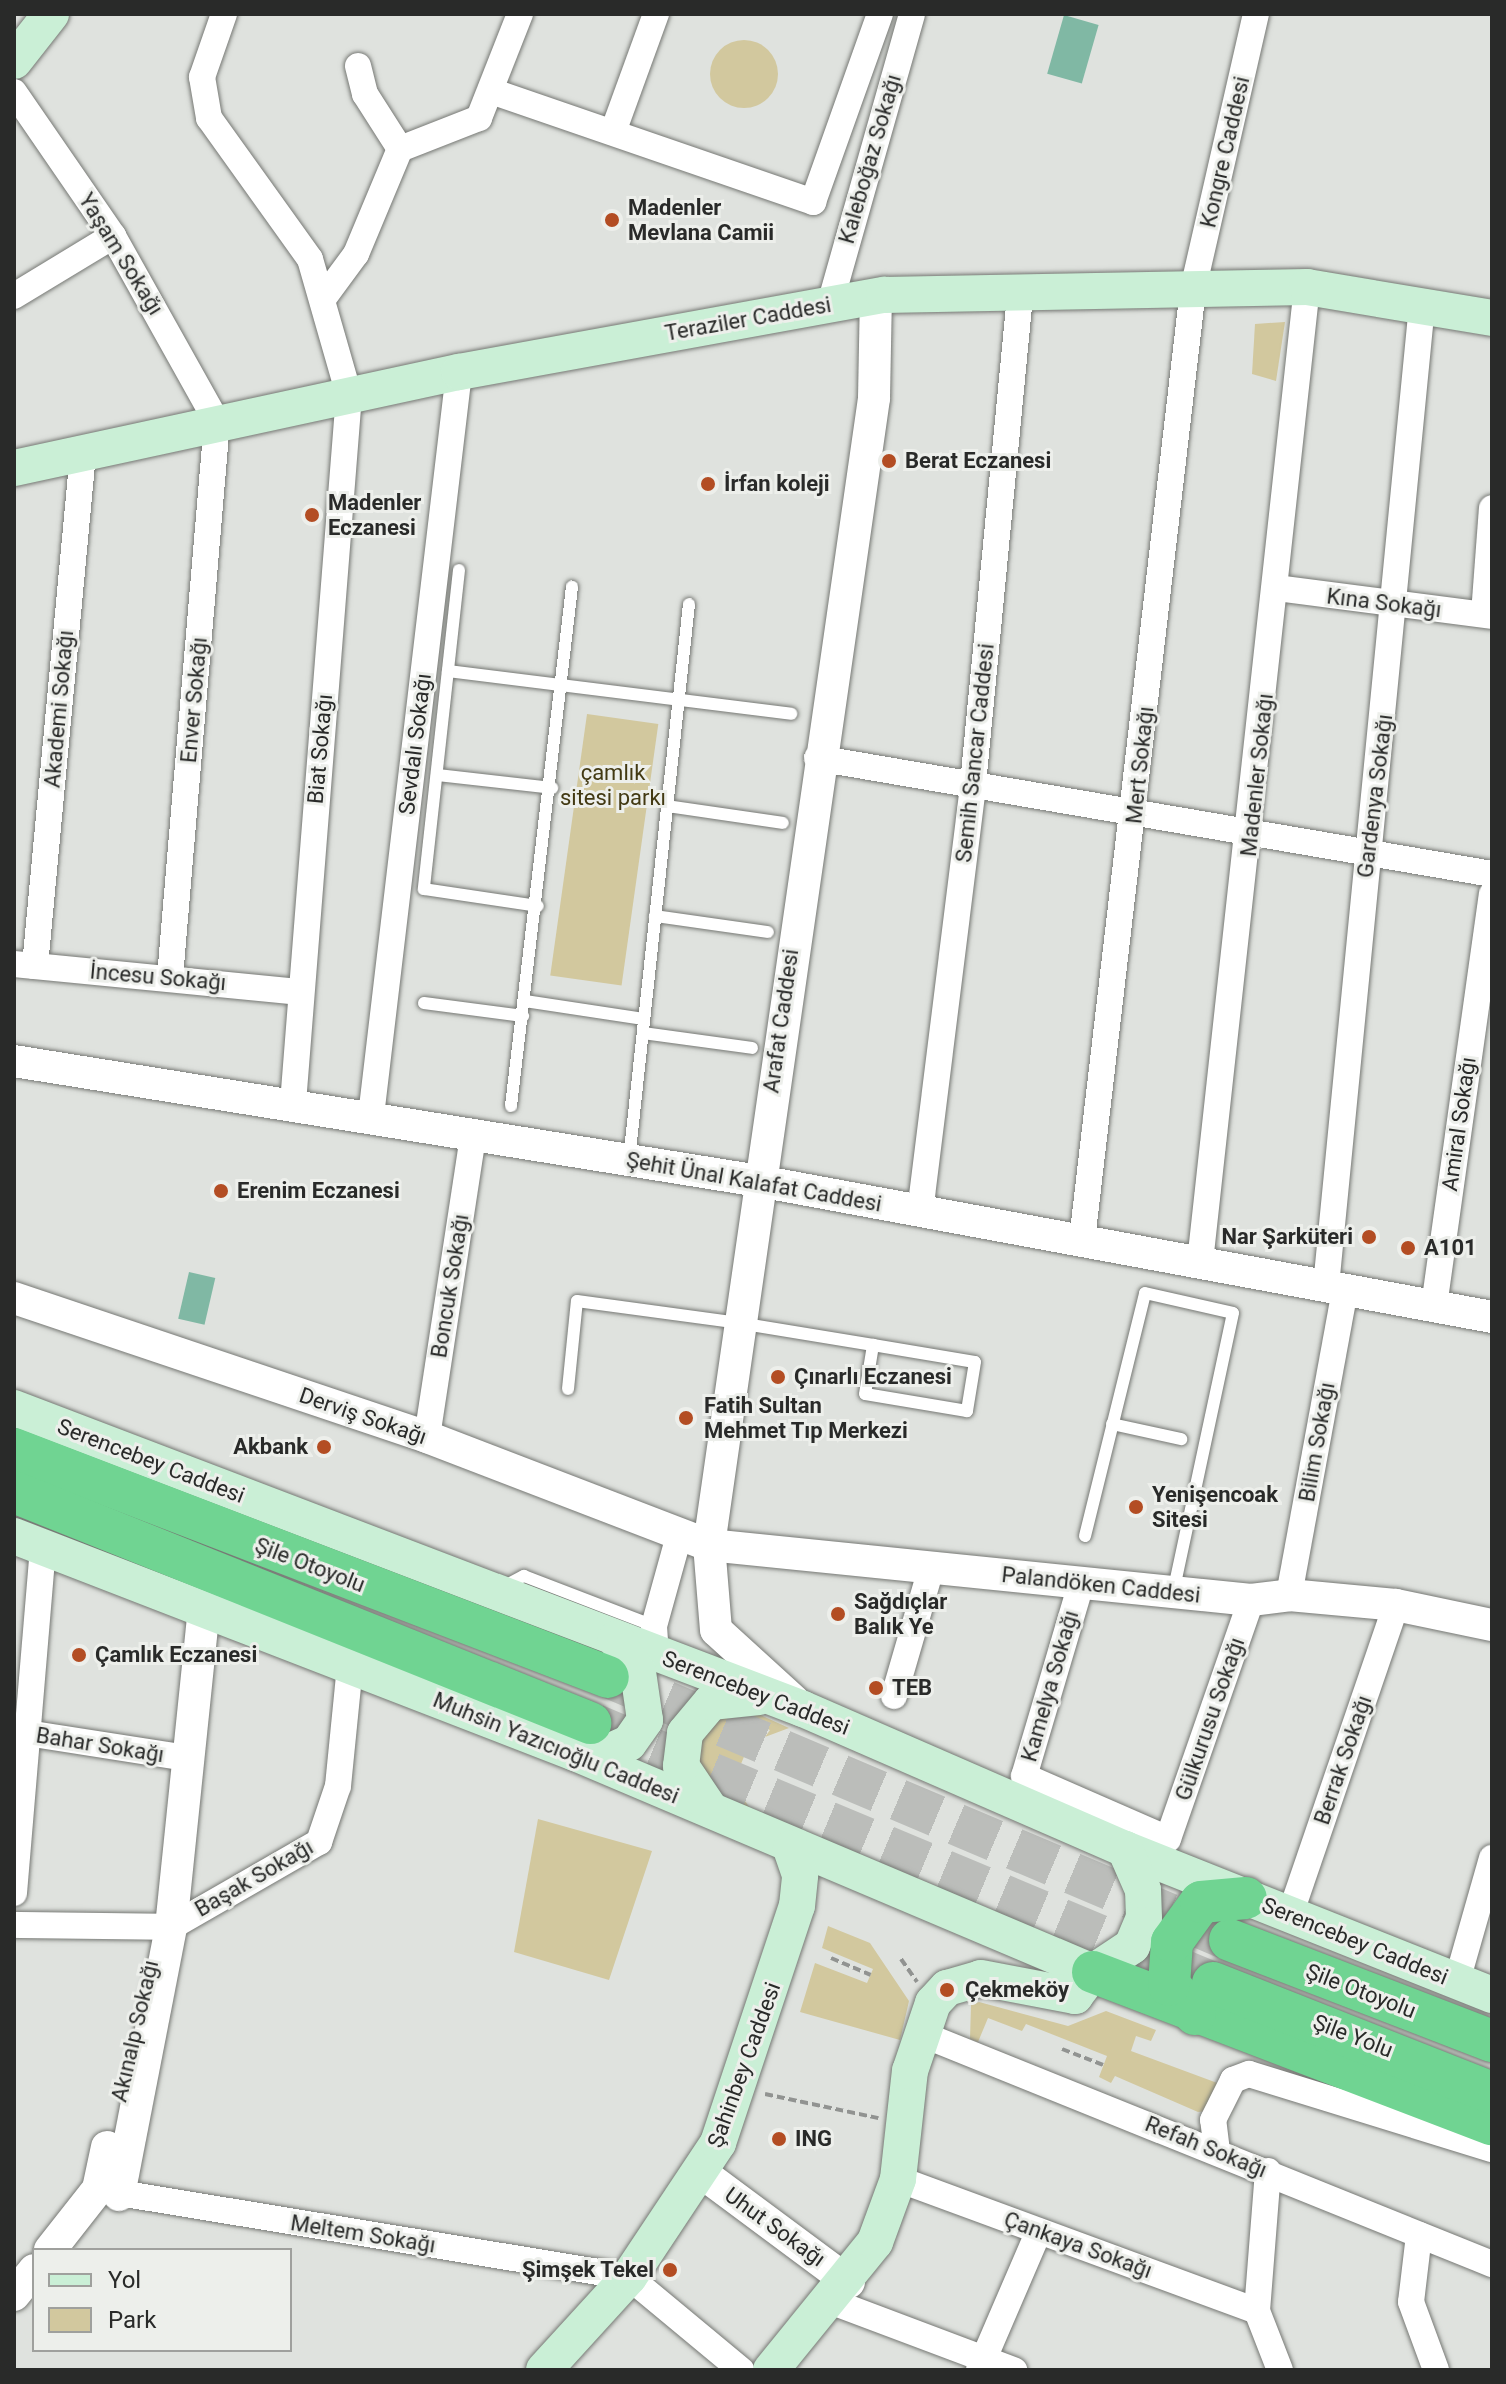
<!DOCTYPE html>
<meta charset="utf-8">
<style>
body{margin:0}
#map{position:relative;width:1506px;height:2384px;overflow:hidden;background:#dfe2de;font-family:Roboto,sans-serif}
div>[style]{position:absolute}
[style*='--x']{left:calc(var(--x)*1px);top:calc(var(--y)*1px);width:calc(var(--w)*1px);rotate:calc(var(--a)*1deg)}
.green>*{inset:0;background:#d2c89e;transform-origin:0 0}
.round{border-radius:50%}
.water>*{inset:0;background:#80b8a4;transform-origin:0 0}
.trunk-tunnel>*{height:42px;margin-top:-21px;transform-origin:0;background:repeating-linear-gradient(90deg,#bbbdba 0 42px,transparent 0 63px)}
.path>*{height:4px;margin-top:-2px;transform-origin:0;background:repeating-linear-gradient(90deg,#919391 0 8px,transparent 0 12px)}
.roads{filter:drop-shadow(0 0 2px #767874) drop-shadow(0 0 2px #767874)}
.service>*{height:12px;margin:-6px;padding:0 6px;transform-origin:6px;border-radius:6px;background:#fff}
.minor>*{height:26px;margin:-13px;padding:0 13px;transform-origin:13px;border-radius:13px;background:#fff}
.tertiary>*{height:32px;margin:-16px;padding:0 16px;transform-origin:16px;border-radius:16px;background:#fff}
.secondary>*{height:36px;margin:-18px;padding:0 18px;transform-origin:18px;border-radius:18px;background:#caefd6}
.trunk>*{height:42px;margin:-21px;padding:0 21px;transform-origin:21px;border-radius:21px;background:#70d492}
.dots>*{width:22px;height:22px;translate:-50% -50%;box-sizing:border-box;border:4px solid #edefeb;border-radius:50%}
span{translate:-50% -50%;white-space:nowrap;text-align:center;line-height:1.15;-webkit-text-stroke:6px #edefeb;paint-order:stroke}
.street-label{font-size:22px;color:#292a29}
.poi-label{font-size:22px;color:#292a29;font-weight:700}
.left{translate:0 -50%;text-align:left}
.right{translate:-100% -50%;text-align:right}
.park-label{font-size:22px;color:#423912}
.frame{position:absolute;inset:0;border:16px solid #292a29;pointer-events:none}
.legend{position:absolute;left:32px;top:2248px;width:260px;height:104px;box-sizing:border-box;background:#edefeb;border:2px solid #9fa09d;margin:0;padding:10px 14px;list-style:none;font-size:24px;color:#292a29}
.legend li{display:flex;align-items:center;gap:16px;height:40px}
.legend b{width:40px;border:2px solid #9fa09d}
</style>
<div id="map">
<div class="green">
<div class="round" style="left:710px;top:40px;width:68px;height:68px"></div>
<div style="clip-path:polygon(1285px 322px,1276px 381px,1252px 374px,1255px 324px)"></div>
<div style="left:587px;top:714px;width:72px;height:264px;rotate:8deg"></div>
<div style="clip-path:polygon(743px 1707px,789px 1728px,765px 1737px,770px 1730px,757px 1725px,727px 1798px,738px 1803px,741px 1795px,758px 1820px,710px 1799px,692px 1745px,716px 1713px)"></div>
<div style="clip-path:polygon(538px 1819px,652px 1851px,609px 1980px,514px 1952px)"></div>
<div style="clip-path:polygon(828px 1926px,870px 1943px,909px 2001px,900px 2040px,800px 2012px,815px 1963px,867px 1983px,873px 1969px,822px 1948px)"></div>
<div style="clip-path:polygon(979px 2002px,1068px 2026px,1106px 2011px,1156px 2030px,1151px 2041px,1136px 2036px,1131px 2051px,1220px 2084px,1207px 2111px,1198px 2112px,1115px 2076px,1111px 2083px,1099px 2077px,1107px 2056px,1026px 2024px,1022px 2031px,988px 2018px,978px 2042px,970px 2039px,971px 2005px)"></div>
</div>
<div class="water">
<div style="left:1064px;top:15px;width:36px;height:61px;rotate:16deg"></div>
<div style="left:189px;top:1272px;width:27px;height:48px;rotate:13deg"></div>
</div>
<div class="trunk-tunnel">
<div style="--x:608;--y:1677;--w:675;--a:22.92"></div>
<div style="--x:595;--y:1725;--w:670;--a:22.66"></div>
</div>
<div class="path">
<div style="--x:831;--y:1958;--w:43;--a:23"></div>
<div style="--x:901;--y:1959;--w:28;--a:55"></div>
<div style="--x:1062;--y:2049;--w:44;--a:21.3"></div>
<div style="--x:765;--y:2094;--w:116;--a:12"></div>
</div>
<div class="roads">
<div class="service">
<div style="--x:459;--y:570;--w:321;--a:96.3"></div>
<div style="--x:424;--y:889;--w:115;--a:8.5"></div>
<div style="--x:448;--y:671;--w:346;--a:7.1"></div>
<div style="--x:437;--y:775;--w:116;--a:6.4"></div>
<div style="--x:667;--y:806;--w:117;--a:8.3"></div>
<div style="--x:655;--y:916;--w:114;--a:8.1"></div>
<div style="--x:525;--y:1001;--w:120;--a:8.6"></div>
<div style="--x:424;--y:1003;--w:100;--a:7.5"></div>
<div style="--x:643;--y:1033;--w:110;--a:7.8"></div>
<div style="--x:511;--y:1106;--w:523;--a:-83.3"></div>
<div style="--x:629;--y:1160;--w:559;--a:-83.84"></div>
<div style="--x:568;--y:1389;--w:88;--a:-84.2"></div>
<div style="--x:577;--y:1301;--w:163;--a:7.7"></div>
<div style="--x:739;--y:1323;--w:136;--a:9.3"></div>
<div style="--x:873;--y:1345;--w:103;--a:9.5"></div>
<div style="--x:975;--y:1362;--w:50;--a:99.3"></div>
<div style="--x:967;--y:1411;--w:103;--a:-170.5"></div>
<div style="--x:865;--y:1394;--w:50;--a:-80.7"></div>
<div style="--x:1112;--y:1424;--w:71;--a:12.3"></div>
<div style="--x:1085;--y:1536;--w:250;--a:-76.1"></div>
<div style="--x:1145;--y:1293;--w:90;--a:12.8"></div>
<div style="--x:1233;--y:1313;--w:282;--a:102.1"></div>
<div style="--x:501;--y:1588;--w:26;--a:-28"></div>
<div style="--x:524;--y:1576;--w:139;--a:21"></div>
</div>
<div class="minor">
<div style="--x:224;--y:14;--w:67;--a:109.2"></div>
<div style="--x:202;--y:77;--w:42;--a:80.3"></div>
<div style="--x:209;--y:118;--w:173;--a:54.4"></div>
<div style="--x:310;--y:259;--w:141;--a:74"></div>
<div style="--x:349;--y:395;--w:710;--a:94.52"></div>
<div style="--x:358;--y:66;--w:29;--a:76"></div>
<div style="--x:365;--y:94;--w:65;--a:57.5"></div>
<div style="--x:491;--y:91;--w:341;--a:19"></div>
<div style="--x:813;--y:202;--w:200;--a:-70.4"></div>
<div style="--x:14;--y:92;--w:175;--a:55.5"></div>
<div style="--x:113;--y:236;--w:213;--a:60.8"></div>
<div style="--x:217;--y:422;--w:557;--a:94.84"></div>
<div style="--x:613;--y:132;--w:126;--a:-70"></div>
<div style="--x:14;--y:296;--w:116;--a:-31.2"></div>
<div style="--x:325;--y:296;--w:52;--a:-53.6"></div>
<div style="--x:356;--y:254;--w:114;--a:-67.3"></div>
<div style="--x:400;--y:149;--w:85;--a:-21.4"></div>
<div style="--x:479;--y:118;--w:112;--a:-68.5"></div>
<div style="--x:830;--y:304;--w:301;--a:-74.2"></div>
<div style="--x:1277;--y:588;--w:217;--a:7.4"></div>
<div style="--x:1484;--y:614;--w:106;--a:-85.7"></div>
<div style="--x:817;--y:758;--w:685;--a:9.75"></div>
<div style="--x:14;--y:964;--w:288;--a:5.6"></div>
<div style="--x:35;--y:966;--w:515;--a:-84.65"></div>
<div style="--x:371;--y:1116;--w:749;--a:-83.25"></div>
<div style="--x:920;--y:1212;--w:431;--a:-82.9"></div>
<div style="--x:973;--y:784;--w:494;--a:-84.5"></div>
<div style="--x:1082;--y:1240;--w:957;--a:-83.34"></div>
<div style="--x:1193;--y:289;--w:282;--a:-77.1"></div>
<div style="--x:1200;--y:1262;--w:981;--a:-83.74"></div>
<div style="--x:1326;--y:1286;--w:985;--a:-84.41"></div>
<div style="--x:1434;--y:1306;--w:416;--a:-82"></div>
<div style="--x:427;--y:1437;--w:305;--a:-81.3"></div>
<div style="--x:1081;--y:1584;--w:200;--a:106.5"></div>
<div style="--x:1024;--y:1776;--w:157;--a:23.6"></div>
<div style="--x:1168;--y:1839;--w:253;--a:-70.8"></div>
<div style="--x:1289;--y:1595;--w:311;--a:-79.6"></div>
<div style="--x:656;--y:1655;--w:29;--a:-94"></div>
<div style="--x:654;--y:1626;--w:98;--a:-74.5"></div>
<div style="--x:894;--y:1696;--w:132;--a:-73.8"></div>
<div style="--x:14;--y:1731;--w:174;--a:8.9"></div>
<div style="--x:14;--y:1893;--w:346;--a:-85.2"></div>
<div style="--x:1290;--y:1915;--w:328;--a:-71.1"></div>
<div style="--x:14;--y:1925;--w:157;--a:0.7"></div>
<div style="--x:171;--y:1927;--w:171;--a:-29.9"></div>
<div style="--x:319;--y:1842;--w:59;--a:-71.3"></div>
<div style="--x:338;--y:1786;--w:121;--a:-84.3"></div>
<div style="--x:1457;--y:1981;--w:128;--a:-74.1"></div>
<div style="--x:919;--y:2033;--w:618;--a:21.96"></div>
<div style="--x:1217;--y:2151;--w:31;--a:-97"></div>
<div style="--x:1213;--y:2120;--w:45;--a:-63.4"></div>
<div style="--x:1233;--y:2080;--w:17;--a:-21"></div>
<div style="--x:1249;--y:2074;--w:254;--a:17.2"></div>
<div style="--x:1268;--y:2171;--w:140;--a:94.5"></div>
<div style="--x:1257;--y:2311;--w:63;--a:68.7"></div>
<div style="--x:898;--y:2179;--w:382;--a:20.2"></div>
<div style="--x:101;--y:2190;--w:535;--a:9.36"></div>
<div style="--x:629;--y:2277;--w:146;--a:39.7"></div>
<div style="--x:1419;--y:2235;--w:67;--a:96.8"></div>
<div style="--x:1411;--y:2302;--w:72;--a:69.8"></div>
<div style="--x:830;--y:2301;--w:197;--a:20.6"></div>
<div style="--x:979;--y:2370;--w:151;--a:-66.7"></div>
</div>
<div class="tertiary">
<div style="--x:14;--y:1061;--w:755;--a:9.15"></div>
<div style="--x:759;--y:1181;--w:746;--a:10.51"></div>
<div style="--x:14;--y:1298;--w:436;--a:18.6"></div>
<div style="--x:427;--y:1437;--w:302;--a:21"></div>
<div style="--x:709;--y:1545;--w:545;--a:5.79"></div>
<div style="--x:1251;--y:1600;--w:38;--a:-7"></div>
<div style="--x:1289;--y:1595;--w:107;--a:5.3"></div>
<div style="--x:1396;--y:1605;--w:98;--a:11.8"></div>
<div style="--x:794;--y:1701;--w:105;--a:-137.7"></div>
<div style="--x:716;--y:1630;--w:85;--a:-94.7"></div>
<div style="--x:709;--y:1545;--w:1159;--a:-81.81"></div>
<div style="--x:874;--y:398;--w:102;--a:-88.9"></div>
<div style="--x:702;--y:2173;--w:183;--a:36.6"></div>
<div style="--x:119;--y:2195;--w:273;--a:-79"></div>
<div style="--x:171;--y:1927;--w:320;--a:-84.1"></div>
<div style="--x:50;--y:2250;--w:78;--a:-51.8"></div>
<div style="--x:98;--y:2189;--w:43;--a:-77.9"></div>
<div style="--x:14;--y:2295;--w:32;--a:-51"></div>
</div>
<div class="secondary">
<div style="--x:14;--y:61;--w:60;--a:-51.8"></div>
<div style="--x:14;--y:468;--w:455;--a:-12.2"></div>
<div style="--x:459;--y:372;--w:432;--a:-10.3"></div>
<div style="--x:884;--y:295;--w:423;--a:-1.1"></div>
<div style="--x:1307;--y:287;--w:188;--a:9.5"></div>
<div style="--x:14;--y:1408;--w:844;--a:20.88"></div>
<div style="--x:803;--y:1709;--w:351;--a:23.5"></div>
<div style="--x:1125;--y:1849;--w:395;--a:21.7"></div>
<div style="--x:14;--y:1536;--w:602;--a:21.15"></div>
<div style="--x:575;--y:1753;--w:562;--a:22.92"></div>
<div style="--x:577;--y:1753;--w:27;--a:2"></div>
<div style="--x:604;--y:1754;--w:27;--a:-24"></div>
<div style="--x:629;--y:1743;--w:28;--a:-55"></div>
<div style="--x:645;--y:1720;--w:49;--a:-98.3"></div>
<div style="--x:638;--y:1672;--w:40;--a:-124"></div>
<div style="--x:710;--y:1809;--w:52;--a:-124"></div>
<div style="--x:681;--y:1766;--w:33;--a:-83"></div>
<div style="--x:685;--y:1733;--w:40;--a:-50"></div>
<div style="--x:711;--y:1702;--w:48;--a:-5.9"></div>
<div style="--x:1093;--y:1972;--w:47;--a:-33.7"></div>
<div style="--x:1132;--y:1946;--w:30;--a:-67"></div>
<div style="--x:1144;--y:1918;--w:28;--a:-92"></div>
<div style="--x:1143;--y:1890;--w:45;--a:-113.7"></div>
<div style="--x:544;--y:2370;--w:126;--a:-47.6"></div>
<div style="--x:629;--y:2277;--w:161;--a:-56.4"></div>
<div style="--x:718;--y:2143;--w:250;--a:-71.6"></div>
<div style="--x:797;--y:1906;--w:31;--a:-84"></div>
<div style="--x:800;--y:1875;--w:28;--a:-109"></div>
<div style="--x:771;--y:2370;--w:165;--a:-50.9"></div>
<div style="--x:875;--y:2242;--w:67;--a:-69.9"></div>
<div style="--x:898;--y:2179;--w:109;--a:-83.7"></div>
<div style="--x:910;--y:2071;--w:72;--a:-71.3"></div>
<div style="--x:933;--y:2003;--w:21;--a:-47"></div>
<div style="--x:947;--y:1988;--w:35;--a:-16"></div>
<div style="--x:981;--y:1978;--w:96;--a:10.8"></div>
<div style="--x:1075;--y:1996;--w:30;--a:-53"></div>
</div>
<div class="trunk">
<div style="--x:14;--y:1449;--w:636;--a:21"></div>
<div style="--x:14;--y:1492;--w:621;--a:21.85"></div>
<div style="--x:1230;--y:1940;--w:281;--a:21.1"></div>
<div style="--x:1093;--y:1972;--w:427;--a:20.9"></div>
<div style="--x:1213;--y:1983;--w:300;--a:21.5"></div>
<div style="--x:1195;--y:2014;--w:39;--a:-132"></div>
<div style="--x:1169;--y:1985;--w:43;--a:-86"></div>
<div style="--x:1172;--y:1942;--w:49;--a:-54.1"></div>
<div style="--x:1201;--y:1902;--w:45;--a:-5.1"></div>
</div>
</div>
<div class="dots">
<div style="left:612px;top:220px;background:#b34d23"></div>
<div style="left:889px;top:461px;background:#b34d23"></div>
<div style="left:708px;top:484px;background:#b34d23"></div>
<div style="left:312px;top:515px;background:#b34d23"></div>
<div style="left:221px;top:1191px;background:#b34d23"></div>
<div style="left:1369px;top:1237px;background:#b34d23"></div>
<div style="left:1408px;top:1248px;background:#b34d23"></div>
<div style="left:778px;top:1377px;background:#b34d23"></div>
<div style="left:686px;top:1418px;background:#b34d23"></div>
<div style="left:324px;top:1447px;background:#b34d23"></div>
<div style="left:1136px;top:1507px;background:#b34d23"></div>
<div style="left:838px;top:1614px;background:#b34d23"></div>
<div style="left:79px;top:1655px;background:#b34d23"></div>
<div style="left:876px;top:1688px;background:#b34d23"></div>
<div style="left:947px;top:1990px;background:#b34d23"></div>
<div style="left:779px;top:2139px;background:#b34d23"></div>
<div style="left:670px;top:2270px;background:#b34d23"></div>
</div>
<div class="street-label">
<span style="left:1225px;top:152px;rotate:-77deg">Kongre Caddesi</span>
<span style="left:870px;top:159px;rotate:-74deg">Kaleboğaz Sokağı</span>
<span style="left:121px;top:254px;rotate:58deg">Yaşam Sokağı</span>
<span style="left:748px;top:319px;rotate:-10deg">Teraziler Caddesi</span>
<span style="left:1384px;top:603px;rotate:7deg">Kına Sokağı</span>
<span style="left:194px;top:700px;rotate:-85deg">Enver Sokağı</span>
<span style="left:59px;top:709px;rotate:-85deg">Akademi Sokağı</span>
<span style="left:415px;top:744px;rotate:-83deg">Sevdalı Sokağı</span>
<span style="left:320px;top:749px;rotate:-85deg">Biat Sokağı</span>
<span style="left:975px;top:753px;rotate:-84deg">Semih Sancar Caddesi</span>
<span style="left:1140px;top:765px;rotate:-84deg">Mert Sokağı</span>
<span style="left:1257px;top:775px;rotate:-84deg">Madenler Sokağı</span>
<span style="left:1375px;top:796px;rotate:-83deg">Gardenya Sokağı</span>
<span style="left:158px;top:977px;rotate:5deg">İncesu Sokağı</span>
<span style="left:781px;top:1021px;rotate:-82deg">Arafat Caddesi</span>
<span style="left:1459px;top:1124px;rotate:-82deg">Amiral Sokağı</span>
<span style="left:754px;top:1182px;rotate:10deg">Şehit Ünal Kalafat Caddesi</span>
<span style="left:450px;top:1286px;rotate:-81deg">Boncuk Sokağı</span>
<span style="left:363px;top:1416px;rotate:19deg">Derviş Sokağı</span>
<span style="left:1317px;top:1442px;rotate:-80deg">Bilim Sokağı</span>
<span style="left:151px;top:1461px;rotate:21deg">Serencebey Caddesi</span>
<span style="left:310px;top:1565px;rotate:21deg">Şile Otoyolu</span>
<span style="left:1101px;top:1585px;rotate:6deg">Palandöken Caddesi</span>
<span style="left:1050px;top:1686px;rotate:-74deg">Kamelya Sokağı</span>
<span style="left:756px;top:1693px;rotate:21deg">Serencebey Caddesi</span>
<span style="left:1210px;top:1719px;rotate:-71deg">Gülkurusu Sokağı</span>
<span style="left:100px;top:1745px;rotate:9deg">Bahar Sokağı</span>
<span style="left:556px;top:1748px;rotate:22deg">Muhsin Yazıcıoğlu Caddesi</span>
<span style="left:1343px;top:1760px;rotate:-71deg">Berrak Sokağı</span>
<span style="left:254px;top:1878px;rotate:-30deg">Başak Sokağı</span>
<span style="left:1355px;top:1941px;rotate:22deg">Serencebey Caddesi</span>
<span style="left:1361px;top:1991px;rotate:21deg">Şile Otoyolu</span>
<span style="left:135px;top:2031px;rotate:-77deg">Akınalp Sokağı</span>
<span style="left:1353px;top:2036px;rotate:21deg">Şile Yolu</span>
<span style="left:744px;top:2065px;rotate:-70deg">Şahinbey Caddesi</span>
<span style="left:1206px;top:2147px;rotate:22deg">Refah Sokağı</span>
<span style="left:775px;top:2227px;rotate:36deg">Uhut Sokağı</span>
<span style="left:363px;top:2234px;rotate:9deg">Meltem Sokağı</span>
<span style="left:1078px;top:2245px;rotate:20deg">Çankaya Sokağı</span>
</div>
<div class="poi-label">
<span class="left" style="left:628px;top:220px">Madenler<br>Mevlana Camii</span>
<span class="left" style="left:905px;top:461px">Berat Eczanesi</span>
<span class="left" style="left:724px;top:484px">İrfan koleji</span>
<span class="left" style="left:328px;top:515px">Madenler<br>Eczanesi</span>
<span class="left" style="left:237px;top:1191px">Erenim Eczanesi</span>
<span class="right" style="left:1353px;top:1237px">Nar Şarküteri</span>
<span class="left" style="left:1424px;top:1248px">A101</span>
<span class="left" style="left:794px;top:1377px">Çınarlı Eczanesi</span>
<span class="left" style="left:704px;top:1418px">Fatih Sultan<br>Mehmet Tıp Merkezi</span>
<span class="right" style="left:308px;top:1447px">Akbank</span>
<span class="left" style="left:1152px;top:1507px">Yenişencoak<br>Sitesi</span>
<span class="left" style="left:854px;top:1614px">Sağdıçlar<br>Balık Ye</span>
<span class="left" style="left:95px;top:1655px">Çamlık Eczanesi</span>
<span class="left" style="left:892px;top:1688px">TEB</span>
<span class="left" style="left:965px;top:1990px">Çekmeköy</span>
<span class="left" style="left:795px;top:2139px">ING</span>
<span class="right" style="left:654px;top:2270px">Şimşek Tekel</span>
</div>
<div class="park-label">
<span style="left:613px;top:785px">çamlık<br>sitesi parkı</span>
</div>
<div class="frame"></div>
<ul class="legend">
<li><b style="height:10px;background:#caefd6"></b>Yol</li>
<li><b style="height:22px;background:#d2c89e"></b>Park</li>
</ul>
</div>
